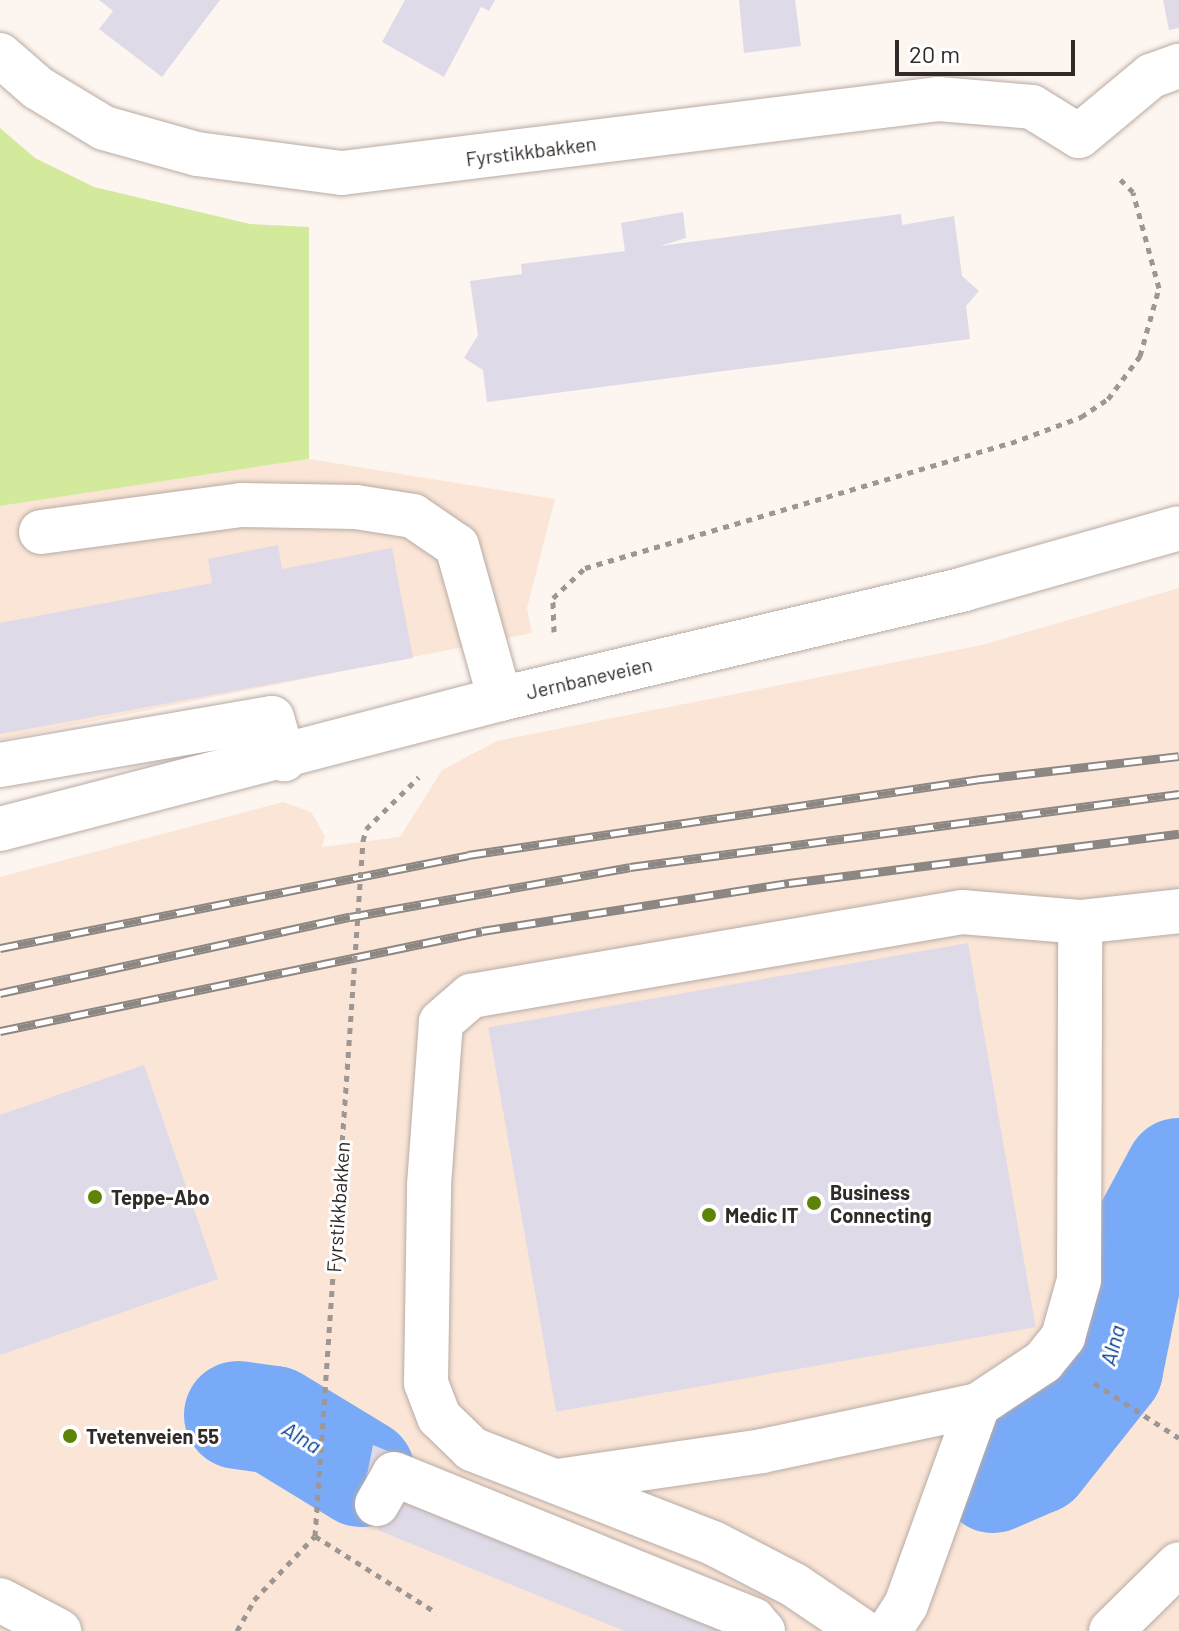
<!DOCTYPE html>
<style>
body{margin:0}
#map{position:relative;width:1179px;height:1631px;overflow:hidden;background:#fdf5ef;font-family:Barlow,sans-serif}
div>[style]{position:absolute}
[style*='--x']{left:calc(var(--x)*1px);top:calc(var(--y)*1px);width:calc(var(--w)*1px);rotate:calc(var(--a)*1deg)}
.built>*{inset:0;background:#fae5d7}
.green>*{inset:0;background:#d3ea9d}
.river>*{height:108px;margin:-54px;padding:0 54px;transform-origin:54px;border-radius:54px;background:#79aaf7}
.building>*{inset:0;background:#dfdae8;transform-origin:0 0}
.path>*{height:5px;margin-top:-2.5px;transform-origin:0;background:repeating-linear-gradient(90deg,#9d9692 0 6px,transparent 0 12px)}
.roads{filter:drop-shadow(0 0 2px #b8aba3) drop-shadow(0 0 2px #b8aba3)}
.minor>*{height:44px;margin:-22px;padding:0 22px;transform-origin:22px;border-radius:22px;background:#fff}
.rail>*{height:9px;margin-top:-4.5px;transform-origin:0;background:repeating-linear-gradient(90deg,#fff 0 18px,#8d8783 0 36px);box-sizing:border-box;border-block:2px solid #8d8783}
.path-bridge>*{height:5px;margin-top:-2.5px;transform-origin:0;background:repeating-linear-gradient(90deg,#9d9692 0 6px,transparent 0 12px)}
.dots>*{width:22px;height:22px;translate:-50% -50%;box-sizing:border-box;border:4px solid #fff;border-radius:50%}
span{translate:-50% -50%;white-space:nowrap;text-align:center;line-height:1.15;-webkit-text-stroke:6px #fff;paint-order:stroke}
.street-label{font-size:20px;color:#302b28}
.poi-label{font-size:20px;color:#302b28;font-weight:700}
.left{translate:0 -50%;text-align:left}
.water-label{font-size:22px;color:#003e95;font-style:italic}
.scale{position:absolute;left:895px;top:40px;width:180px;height:36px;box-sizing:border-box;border:4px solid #302b28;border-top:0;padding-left:10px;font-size:24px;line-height:28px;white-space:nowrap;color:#302b28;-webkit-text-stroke:6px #fff;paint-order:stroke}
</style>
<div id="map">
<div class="built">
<div style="clip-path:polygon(309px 459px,555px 499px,527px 608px,532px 633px,0 740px,0 506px)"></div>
<div style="clip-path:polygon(1179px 588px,1179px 1631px,0 1631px,0 877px,283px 802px,311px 812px,325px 836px,322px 847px,400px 837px,442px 770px,497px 741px,982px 645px)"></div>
</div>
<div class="green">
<div style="clip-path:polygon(0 128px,35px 158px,94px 187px,250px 224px,309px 227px,309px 459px,0 506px)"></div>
</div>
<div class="river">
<div style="--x:238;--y:1415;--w:36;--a:8"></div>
<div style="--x:274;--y:1420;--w:102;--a:31.3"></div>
<div style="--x:993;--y:1479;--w:48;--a:-23.4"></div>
<div style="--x:1037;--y:1460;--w:116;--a:-51.6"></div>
<div style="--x:1109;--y:1369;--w:110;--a:-78.5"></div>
<div style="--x:1131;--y:1261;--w:101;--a:-61.7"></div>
</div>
<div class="building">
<div style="clip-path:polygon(99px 0,220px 0,162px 77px,99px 29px,113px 11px)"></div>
<div style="clip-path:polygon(405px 0,495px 0,489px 11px,481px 7px,444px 77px,382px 42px)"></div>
<div style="clip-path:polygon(739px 0,795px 0,801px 46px,744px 53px)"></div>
<div style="clip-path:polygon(1163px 0,1179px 0,1179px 28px,1169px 30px)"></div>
<div style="clip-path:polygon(683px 212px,686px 238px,660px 246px,901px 214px,902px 225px,954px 216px,962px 276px,979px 291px,966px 306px,970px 339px,487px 402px,483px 370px,464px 358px,478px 335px,470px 281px,522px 274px,521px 264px,625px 251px,621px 223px)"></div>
<div style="clip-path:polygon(278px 545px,282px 569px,392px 548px,413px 658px,0 734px,0 623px,212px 583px,208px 559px)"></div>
<div style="left:968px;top:943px;width:390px;height:487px;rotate:80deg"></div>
<div style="clip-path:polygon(144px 1065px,218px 1279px,0 1355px,0 1115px)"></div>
<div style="clip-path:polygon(373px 1445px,777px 1611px,768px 1631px,624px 1631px,378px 1530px,383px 1520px,362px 1500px)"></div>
</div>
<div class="path">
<div style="--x:554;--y:632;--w:34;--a:-92"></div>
<div style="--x:553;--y:598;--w:44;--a:-43.2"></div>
<div style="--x:585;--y:568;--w:444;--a:-16.4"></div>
<div style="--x:1011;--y:443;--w:75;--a:-20.4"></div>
<div style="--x:1081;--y:417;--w:32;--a:-34"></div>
<div style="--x:1108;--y:399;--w:54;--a:-53.3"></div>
<div style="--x:1140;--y:356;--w:71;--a:-74.4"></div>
<div style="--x:1159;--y:288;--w:99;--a:-105.2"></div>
<div style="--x:1133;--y:192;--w:23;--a:-135"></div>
<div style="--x:363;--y:841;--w:12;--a:-76"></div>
<div style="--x:366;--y:829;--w:74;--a:-44.5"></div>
<div style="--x:1094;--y:1383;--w:101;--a:32.9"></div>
<div style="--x:237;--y:1631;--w:35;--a:-61"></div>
<div style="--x:254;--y:1600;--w:88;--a:-46.4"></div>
<div style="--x:315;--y:1536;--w:144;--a:32.3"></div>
</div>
<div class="roads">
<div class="minor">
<div style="--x:0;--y:55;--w:50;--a:41"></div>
<div style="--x:38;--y:88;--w:77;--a:31.2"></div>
<div style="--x:104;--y:128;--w:97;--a:15.6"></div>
<div style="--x:197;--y:154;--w:146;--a:7.5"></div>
<div style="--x:342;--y:173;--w:602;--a:-7.07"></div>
<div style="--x:939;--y:99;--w:93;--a:4.9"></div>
<div style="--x:1032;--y:107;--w:55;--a:31.7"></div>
<div style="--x:1079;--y:136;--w:94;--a:-39.8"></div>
<div style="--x:1151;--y:76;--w:30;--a:-20"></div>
<div style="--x:41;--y:532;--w:202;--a:-7.7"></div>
<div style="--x:241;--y:505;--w:115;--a:1"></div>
<div style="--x:356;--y:507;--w:58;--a:9"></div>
<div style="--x:413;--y:516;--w:53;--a:34.3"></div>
<div style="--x:457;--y:546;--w:159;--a:74.3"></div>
<div style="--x:0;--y:765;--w:276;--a:-9.8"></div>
<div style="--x:272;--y:718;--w:43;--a:73.7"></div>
<div style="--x:0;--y:829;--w:517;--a:-14.57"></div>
<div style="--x:500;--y:699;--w:477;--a:-13.3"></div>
<div style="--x:964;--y:589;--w:223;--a:-15.8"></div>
<div style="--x:557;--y:1481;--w:207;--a:-8.3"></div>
<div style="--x:762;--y:1451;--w:221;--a:-12"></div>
<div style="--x:978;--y:1405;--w:78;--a:-33.5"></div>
<div style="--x:1043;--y:1362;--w:32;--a:-51"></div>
<div style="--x:1063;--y:1337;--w:59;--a:-74.3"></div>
<div style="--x:1079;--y:1280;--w:358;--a:-89.8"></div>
<div style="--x:377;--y:1504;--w:34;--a:-60"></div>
<div style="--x:394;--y:1474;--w:388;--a:22.1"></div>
<div style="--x:753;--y:1620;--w:15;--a:48"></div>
<div style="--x:0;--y:1600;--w:67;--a:27.7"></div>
<div style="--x:862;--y:1631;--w:82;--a:-145.9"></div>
<div style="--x:794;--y:1585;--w:91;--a:-152.6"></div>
<div style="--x:713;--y:1543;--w:259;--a:-158.7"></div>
<div style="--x:472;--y:1449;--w:46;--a:-135.9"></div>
<div style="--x:439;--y:1417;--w:36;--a:-111"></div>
<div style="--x:426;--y:1383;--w:198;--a:-89.1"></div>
<div style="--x:429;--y:1185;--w:163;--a:-85.8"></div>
<div style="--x:441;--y:1022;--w:40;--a:-41"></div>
<div style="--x:471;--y:996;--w:498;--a:-9.7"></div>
<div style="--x:962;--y:912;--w:118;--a:4.8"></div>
<div style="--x:1080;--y:922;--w:100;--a:-6.3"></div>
<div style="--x:889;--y:1631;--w:31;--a:-57"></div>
<div style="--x:906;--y:1605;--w:213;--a:-70.2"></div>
<div style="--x:1111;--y:1631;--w:95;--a:-44.6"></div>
</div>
</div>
<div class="rail">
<div style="--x:0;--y:948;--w:477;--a:-11.2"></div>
<div style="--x:468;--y:855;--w:519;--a:-8.43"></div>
<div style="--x:981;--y:779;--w:199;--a:-6.6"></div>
<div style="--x:0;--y:993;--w:358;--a:-12.3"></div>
<div style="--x:350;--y:917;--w:284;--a:-10.1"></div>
<div style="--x:630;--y:867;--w:554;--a:-7.57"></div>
<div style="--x:0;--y:1031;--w:492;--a:-11.7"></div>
<div style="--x:482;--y:931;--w:311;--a:-8.9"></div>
<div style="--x:789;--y:883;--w:393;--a:-7.2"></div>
</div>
<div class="path-bridge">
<div style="--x:315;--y:1536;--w:697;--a:-86.05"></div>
</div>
<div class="dots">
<div style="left:95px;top:1197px;background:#5d8406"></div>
<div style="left:814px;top:1203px;background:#5d8406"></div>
<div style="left:709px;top:1215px;background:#5d8406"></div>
<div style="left:70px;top:1436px;background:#5d8406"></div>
</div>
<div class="street-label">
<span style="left:531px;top:151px;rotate:-7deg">Fyrstikkbakken</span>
<span style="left:589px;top:678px;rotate:-13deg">Jernbaneveien</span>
<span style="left:338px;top:1207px;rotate:-86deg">Fyrstikkbakken</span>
</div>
<div class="poi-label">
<span class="left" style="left:830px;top:1204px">Business<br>Connecting</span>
<span class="left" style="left:111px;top:1197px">Teppe-Abo</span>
<span class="left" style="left:725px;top:1215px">Medic IT</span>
<span class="left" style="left:86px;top:1436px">Tvetenveien 55</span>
</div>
<div class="water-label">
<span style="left:1112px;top:1345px;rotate:-75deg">Alna</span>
<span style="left:302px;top:1437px;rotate:31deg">Alna</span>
</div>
<div class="scale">20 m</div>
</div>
